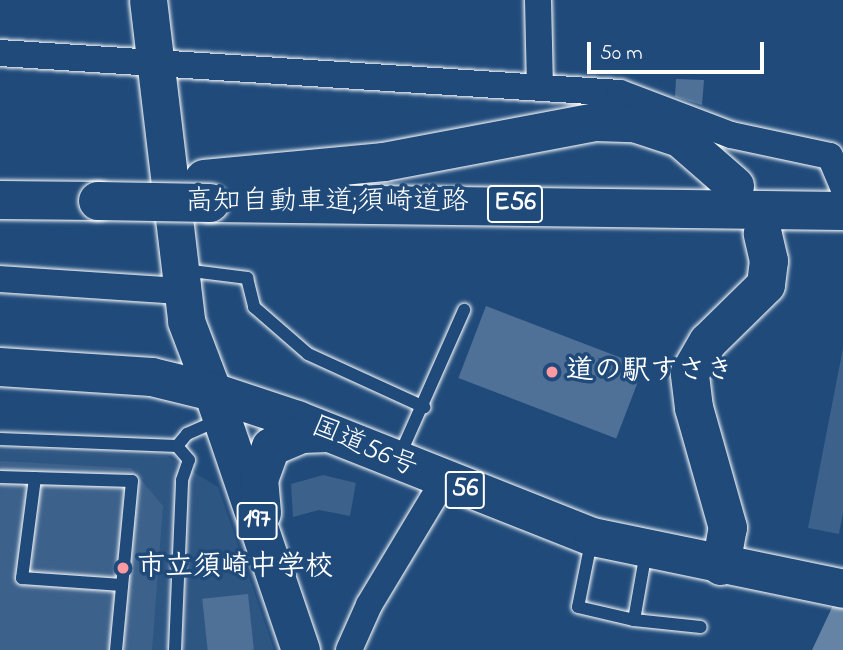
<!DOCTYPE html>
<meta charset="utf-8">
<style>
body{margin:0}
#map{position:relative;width:843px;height:650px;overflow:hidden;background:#1f4a7a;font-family:"Indie Flower","Klee One",sans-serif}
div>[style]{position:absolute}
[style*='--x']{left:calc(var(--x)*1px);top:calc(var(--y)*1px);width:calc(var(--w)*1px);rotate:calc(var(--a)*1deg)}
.built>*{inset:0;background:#2e5683}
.green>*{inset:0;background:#3c618b}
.water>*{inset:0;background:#6583a4}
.building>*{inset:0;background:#507197;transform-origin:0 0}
.roads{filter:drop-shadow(0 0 2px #fff) drop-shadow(0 0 2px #fff)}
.lane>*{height:12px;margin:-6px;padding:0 6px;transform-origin:6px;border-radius:6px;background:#1f4a7a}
.street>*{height:26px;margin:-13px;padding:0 13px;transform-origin:13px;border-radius:13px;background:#1f4a7a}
.secondary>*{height:37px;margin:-18.5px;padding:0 18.5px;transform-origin:18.5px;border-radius:18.5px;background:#1f4a7a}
.highway>*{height:38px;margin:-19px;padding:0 19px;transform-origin:19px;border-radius:19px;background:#1f4a7a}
.bridges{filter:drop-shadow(0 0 2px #fff) drop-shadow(0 0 2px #fff)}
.highway-bridge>*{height:38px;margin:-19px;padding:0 19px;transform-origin:19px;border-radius:19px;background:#1f4a7a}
.dots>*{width:19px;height:19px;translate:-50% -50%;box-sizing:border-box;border:4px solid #1f4a7a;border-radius:50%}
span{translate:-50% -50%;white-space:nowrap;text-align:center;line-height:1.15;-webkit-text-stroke:7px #1f4a7a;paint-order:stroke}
.shield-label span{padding:2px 5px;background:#1f4a7a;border:2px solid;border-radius:5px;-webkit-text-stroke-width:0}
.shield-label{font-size:26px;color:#fff;font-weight:700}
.street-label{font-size:28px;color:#fff}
.poi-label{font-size:28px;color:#fff;font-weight:700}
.left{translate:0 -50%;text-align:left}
.scale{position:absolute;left:587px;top:42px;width:177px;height:32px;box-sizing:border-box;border:4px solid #fff;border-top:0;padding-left:9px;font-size:21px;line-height:24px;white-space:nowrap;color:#fff;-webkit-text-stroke:5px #1f4a7a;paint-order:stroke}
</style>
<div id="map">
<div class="built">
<div style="clip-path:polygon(0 450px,167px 456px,218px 487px,274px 650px,0 650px)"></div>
</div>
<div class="green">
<div style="clip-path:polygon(843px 348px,843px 513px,839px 534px,808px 528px)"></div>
<div style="clip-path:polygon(0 461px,131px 468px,163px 506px,152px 650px,0 650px)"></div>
<div style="clip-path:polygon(323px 475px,356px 483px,350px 516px,319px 510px,293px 517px,291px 484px)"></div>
</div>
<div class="water">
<div style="clip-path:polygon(843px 584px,843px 650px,812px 650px)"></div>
</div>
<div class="building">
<div style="clip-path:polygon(676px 79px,704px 80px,702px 105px,675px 97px)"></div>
<div style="left:486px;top:306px;width:169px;height:77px;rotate:21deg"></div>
<div style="left:248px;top:594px;width:56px;height:46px;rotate:84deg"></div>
</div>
<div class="roads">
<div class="lane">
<div style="--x:184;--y:270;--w:64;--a:7.2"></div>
<div style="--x:247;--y:278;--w:30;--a:76"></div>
<div style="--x:254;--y:307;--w:72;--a:41"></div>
<div style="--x:308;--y:354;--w:128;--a:24.6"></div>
<div style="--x:0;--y:439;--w:177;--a:2.3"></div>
<div style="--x:177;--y:446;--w:16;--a:-50"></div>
<div style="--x:187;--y:434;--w:34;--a:-24"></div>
<div style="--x:399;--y:457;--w:161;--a:-66.1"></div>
<div style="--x:0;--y:477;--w:132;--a:1.7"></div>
<div style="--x:132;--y:481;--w:170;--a:95.4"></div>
<div style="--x:35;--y:478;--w:101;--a:97.4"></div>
<div style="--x:22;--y:578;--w:100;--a:4"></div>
<div style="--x:591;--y:542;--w:66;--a:101.3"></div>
<div style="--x:578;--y:607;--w:57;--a:13.1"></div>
<div style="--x:634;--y:620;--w:69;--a:-80"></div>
<div style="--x:634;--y:620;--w:67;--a:6"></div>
<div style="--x:175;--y:650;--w:170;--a:-87.6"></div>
<div style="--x:182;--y:480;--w:21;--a:-71"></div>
<div style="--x:189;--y:460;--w:18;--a:-131"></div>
</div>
<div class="street">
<div style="--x:538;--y:0;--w:87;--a:88.7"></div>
<div style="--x:0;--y:53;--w:621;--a:3.69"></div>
<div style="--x:620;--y:93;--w:119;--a:20.7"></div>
<div style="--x:731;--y:135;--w:101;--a:12"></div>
<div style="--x:830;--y:156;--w:33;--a:67"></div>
<div style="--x:0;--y:279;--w:182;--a:3.8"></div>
<div style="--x:349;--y:650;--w:49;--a:-66"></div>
<div style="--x:369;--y:605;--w:144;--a:-59"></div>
</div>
<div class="secondary">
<div style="--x:148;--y:0;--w:323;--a:83.2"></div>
<div style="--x:186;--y:321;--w:76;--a:69.2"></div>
</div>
<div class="highway">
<div style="--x:204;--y:179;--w:181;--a:-5.4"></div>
<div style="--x:384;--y:162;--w:216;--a:-10.7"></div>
<div style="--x:596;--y:122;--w:38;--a:2"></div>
<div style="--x:634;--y:123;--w:48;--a:18.1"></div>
<div style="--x:680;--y:138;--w:73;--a:41.1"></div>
<div style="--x:0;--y:200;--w:98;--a:0.6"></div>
<div style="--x:210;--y:203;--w:633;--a:0.72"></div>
<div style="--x:0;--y:367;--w:152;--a:3.8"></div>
<div style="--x:152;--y:377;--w:63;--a:13.8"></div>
<div style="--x:213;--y:392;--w:89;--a:18.4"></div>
<div style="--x:297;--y:420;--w:318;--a:21.6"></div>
<div style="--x:593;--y:537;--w:255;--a:11.7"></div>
<div style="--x:213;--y:392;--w:273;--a:71.2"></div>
<div style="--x:262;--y:513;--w:33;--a:-95"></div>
<div style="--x:259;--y:480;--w:35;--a:-70"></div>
<div style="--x:271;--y:447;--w:34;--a:-23"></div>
<div style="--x:302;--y:434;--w:26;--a:-2"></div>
<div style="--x:721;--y:566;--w:39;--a:-80"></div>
<div style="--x:728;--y:528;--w:125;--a:-105.8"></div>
<div style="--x:694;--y:408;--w:35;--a:-97"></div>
<div style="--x:690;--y:373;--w:36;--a:-60"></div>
<div style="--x:708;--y:342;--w:81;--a:-44.5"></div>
<div style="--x:766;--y:285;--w:24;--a:-83"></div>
<div style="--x:769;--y:261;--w:28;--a:-103"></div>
</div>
</div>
<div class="bridges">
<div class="highway-bridge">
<div style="--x:98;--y:201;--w:112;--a:1"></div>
</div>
</div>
<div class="dots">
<div style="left:552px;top:372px;background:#ff9aa2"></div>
<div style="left:123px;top:568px;background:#ff9aa2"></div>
</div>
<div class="shield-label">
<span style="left:515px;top:204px">E56</span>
<span style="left:465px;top:490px">56</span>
<span style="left:257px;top:521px">197</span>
</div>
<div class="street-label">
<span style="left:327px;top:203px">高知自動車道;須崎道路</span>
<span style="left:364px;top:448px;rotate:23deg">国道56号</span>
</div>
<div class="poi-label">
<span class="left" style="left:566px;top:372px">道の駅すさき</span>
<span class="left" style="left:137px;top:568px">市立須崎中学校</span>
</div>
<div class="scale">50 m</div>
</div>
